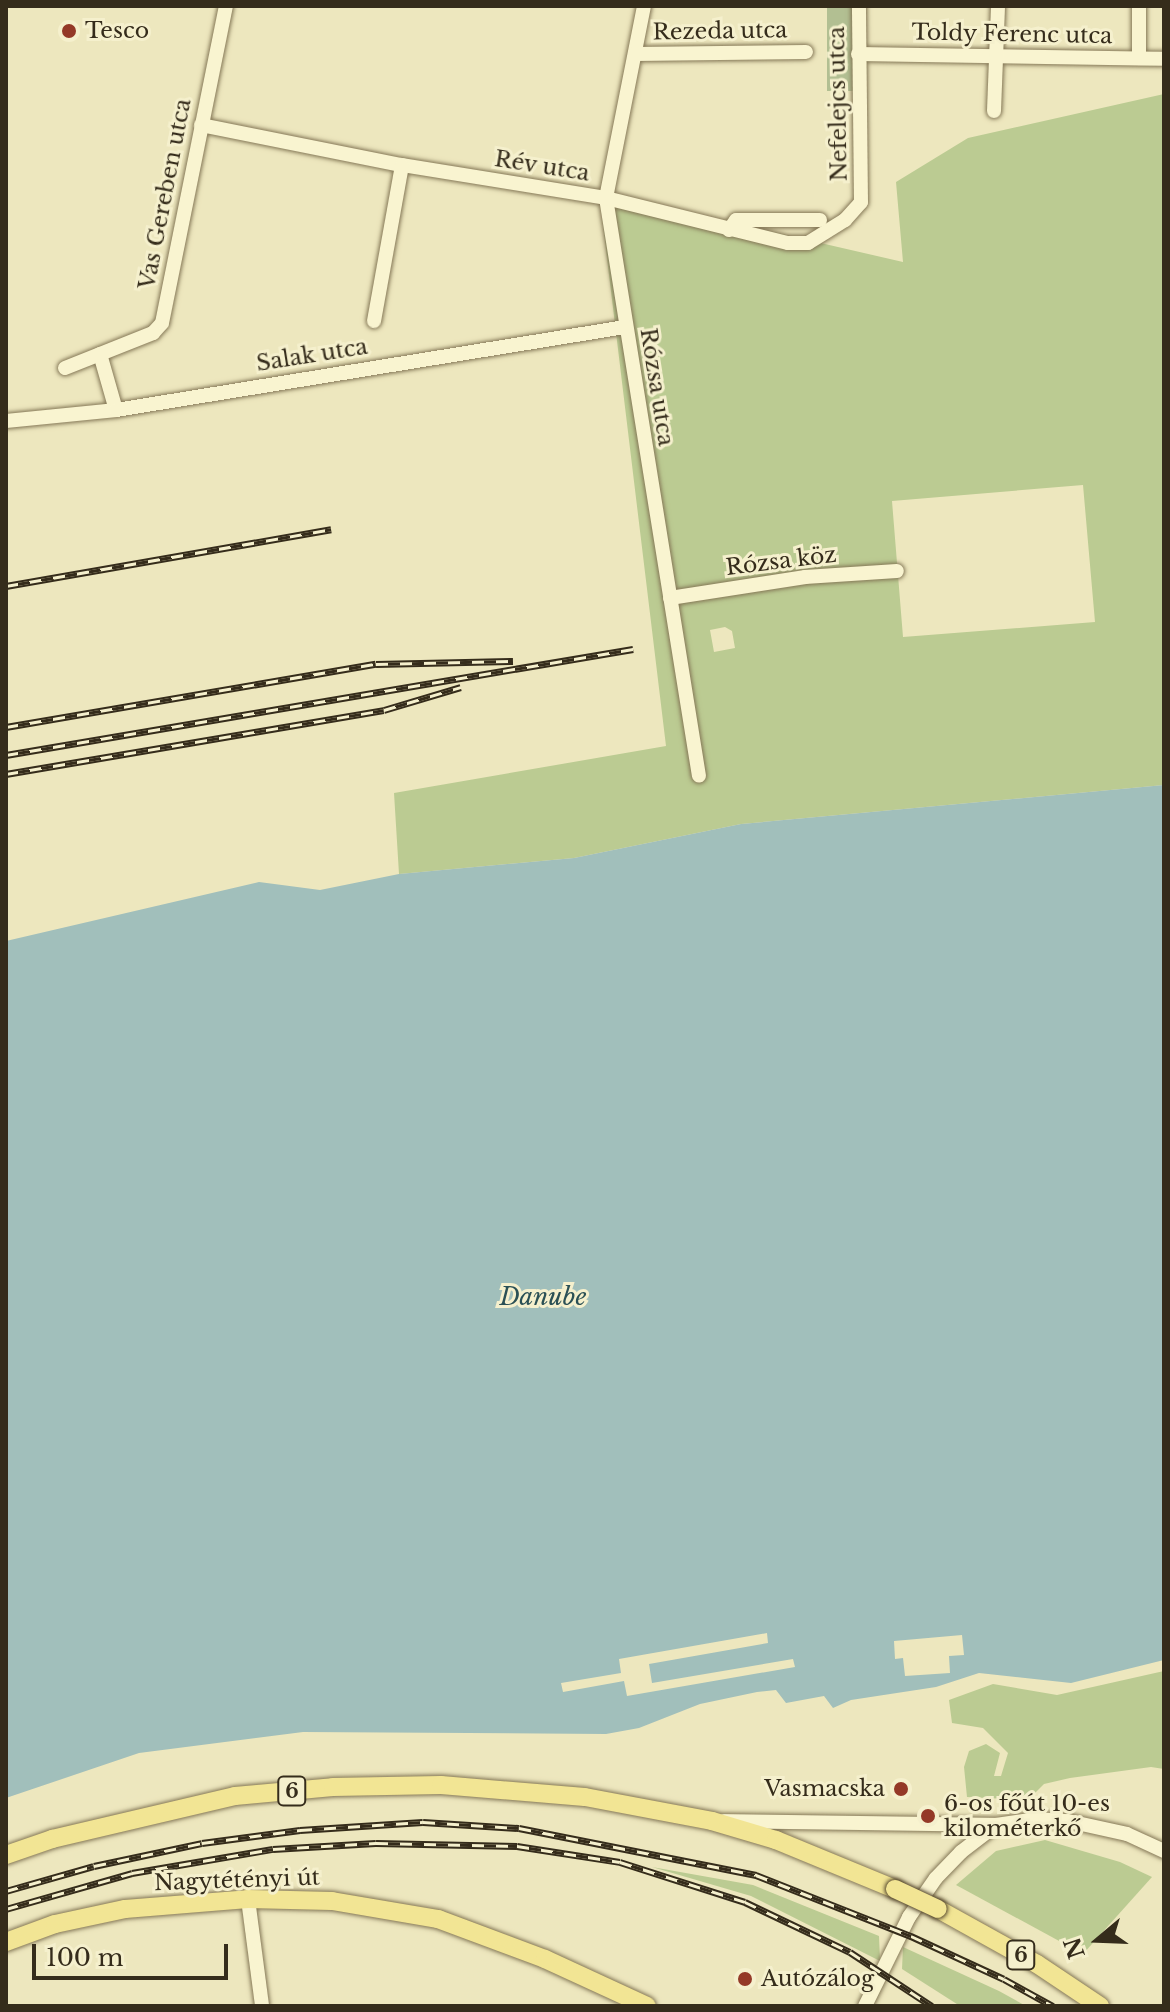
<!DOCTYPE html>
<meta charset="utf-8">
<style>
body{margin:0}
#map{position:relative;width:1170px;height:2012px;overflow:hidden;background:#ede7be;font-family:"Libre Baskerville",serif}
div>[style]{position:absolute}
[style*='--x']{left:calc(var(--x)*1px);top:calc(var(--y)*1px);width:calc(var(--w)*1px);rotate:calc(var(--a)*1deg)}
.green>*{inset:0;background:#bbcb92}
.cemetery>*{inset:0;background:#b2bf92;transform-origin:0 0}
.water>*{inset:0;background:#a1bfbb}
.pier>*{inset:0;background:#ede7be}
.roads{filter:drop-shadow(0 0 2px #857857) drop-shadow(0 0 2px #857857)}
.minor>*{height:14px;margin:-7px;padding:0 7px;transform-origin:7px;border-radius:7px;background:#f9f4d0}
.major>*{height:18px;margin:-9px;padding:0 9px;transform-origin:9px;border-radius:9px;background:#f2e594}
.rail>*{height:7px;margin-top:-3.5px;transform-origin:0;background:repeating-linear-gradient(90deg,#f5f0cd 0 12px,#352c1b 0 24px);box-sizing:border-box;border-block:2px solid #352c1b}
.bridges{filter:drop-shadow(0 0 2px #53452b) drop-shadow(0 0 2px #53452b)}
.major-bridge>*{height:18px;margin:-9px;padding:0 9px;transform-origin:9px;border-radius:9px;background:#f2e594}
.dots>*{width:22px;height:22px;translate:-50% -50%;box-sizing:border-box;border:4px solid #f5f0cd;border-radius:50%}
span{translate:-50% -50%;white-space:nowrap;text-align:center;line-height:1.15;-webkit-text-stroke:6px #f5f0cd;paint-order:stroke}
.shield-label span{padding:2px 6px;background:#f5f0cd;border:2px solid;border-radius:6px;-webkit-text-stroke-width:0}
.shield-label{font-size:20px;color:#352c1b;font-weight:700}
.poi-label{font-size:22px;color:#352c1b}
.left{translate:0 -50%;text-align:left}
.right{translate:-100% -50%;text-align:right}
.street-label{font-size:22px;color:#352c1b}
.water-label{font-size:24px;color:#2a5055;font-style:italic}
.frame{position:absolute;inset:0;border:8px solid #352c1b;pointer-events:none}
.north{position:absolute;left:1058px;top:1900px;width:80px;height:80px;-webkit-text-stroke:6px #f5f0cd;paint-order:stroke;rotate:251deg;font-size:22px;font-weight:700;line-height:32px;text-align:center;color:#352c1b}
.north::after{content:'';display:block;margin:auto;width:28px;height:36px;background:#352c1b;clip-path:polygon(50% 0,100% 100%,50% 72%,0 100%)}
.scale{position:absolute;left:32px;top:1944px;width:196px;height:36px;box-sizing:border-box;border:4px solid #352c1b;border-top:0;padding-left:10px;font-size:24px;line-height:28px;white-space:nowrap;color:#352c1b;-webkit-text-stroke:6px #f5f0cd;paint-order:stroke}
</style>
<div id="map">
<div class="green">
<div style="clip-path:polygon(evenodd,1164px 94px,1164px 785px,741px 824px,574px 858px,399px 874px,394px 793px,666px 746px,599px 192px,903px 262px,896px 182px,968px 138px,1164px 94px,1083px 485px,1095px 622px,903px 637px,892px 501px,1083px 485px,1164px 94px,725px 627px,732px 631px,735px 648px,714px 652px,710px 630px,725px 627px)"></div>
<div style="clip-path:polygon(1164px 1671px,1164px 1769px,1151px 1767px,1070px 1778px,1044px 1784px,1028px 1800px,967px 1797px,964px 1767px,969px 1751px,986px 1744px,1000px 1753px,994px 1776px,1001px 1776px,1008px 1753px,983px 1728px,952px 1723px,949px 1700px,993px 1684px,1057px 1695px)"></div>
<div style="clip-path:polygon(1045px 1840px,1120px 1862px,1152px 1877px,1083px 1954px,956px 1885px,996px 1851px)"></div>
<div style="clip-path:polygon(652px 1867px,753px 1885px,879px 1936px,880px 1961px,751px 1896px)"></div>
<div style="clip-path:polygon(903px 1947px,999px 1991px,1026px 2006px,960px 2006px,902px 1969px)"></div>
</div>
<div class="cemetery">
<div style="left:827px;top:6px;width:28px;height:85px"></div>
</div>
<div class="water">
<div style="clip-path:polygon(1164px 785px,1164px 1660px,1071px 1683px,979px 1673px,936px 1687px,851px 1700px,833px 1708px,824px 1696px,786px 1703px,776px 1690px,757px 1692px,700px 1704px,639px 1728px,606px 1734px,303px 1732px,139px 1753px,6px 1798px,6px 941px,259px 882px,320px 890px,399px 874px,574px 858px,741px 824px)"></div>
</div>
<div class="pier">
<div style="clip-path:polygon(767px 1633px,768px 1643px,649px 1664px,652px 1683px,793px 1659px,795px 1667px,627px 1696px,624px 1681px,563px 1692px,561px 1683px,621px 1673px,619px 1659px)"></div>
<div style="clip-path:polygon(962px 1635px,964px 1655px,949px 1656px,950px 1673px,905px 1676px,903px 1658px,895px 1659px,894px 1641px)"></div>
</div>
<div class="roads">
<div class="minor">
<div style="--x:644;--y:6;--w:196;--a:101.2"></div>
<div style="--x:606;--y:198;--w:585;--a:80.86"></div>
<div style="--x:635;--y:54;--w:171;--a:-0.7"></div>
<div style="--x:858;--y:54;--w:306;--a:0.9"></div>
<div style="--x:1139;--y:58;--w:52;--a:-90"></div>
<div style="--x:994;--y:111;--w:105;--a:-87.8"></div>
<div style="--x:201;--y:125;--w:205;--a:11.3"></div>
<div style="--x:402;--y:165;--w:207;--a:9.2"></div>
<div style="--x:606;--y:198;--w:187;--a:13.9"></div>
<div style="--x:788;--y:243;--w:20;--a:0"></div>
<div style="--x:808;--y:243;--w:44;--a:-31.9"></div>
<div style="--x:845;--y:220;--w:24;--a:-48"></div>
<div style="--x:861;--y:202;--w:196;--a:-90.6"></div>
<div style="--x:729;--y:230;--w:12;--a:-55"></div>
<div style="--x:736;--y:220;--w:84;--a:0"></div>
<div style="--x:374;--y:321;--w:158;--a:-79.8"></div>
<div style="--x:100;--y:354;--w:58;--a:74.1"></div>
<div style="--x:65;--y:368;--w:95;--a:-21.7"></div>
<div style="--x:153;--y:333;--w:13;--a:-48"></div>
<div style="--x:162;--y:323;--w:323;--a:-78.6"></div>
<div style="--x:6;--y:421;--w:111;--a:-5.7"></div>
<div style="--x:116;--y:410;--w:516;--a:-9.26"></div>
<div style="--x:670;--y:598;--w:137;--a:-8.8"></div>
<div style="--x:805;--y:577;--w:92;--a:-3.7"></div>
<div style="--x:724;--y:1821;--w:272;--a:0.8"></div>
<div style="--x:248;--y:1899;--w:108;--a:82.5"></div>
<div style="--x:865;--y:2006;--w:99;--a:-63.7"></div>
<div style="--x:909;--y:1917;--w:47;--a:-55.3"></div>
<div style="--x:936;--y:1878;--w:36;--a:-46"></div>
<div style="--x:961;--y:1852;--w:44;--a:-37.6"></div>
<div style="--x:996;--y:1825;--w:40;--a:-8.5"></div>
<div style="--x:1036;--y:1819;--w:32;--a:4"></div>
<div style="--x:1068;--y:1821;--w:60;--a:12.4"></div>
<div style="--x:1127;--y:1834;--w:41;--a:24.7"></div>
</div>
<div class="major">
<div style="--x:6;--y:1855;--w:49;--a:-19.2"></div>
<div style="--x:52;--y:1839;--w:188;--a:-13.2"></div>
<div style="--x:235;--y:1796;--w:98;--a:-5.2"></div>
<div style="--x:333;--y:1787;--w:108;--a:-1.1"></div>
<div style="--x:441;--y:1785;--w:144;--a:4.8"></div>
<div style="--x:585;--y:1797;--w:129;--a:10.7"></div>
<div style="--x:712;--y:1821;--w:67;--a:16.5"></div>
<div style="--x:776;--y:1840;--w:129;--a:22.4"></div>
<div style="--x:938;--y:1909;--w:113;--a:29.1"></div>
<div style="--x:1037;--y:1964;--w:76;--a:33.7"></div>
<div style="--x:6;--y:1942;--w:52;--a:-20.2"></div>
<div style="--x:55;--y:1924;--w:72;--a:-12.1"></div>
<div style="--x:125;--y:1909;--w:123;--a:-4.6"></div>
<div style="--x:248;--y:1899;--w:84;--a:1.4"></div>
<div style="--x:332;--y:1901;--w:108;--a:9.6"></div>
<div style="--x:438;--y:1919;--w:114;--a:20.5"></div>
<div style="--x:545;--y:1959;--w:112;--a:24.7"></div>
</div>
</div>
<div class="rail">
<div style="--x:6;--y:586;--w:330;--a:-9.9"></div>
<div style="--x:6;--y:727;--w:375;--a:-9.7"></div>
<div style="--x:376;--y:664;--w:137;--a:-1.3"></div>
<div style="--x:6;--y:755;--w:636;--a:-9.6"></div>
<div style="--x:6;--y:774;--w:383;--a:-9.6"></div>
<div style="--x:384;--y:710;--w:80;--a:-16.6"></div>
<div style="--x:6;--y:1891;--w:91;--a:-15.9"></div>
<div style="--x:94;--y:1866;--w:110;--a:-12"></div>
<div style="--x:202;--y:1843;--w:99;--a:-7.6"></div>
<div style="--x:300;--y:1830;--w:123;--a:-3.7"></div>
<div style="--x:423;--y:1822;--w:96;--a:3.6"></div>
<div style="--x:519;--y:1828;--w:242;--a:11.2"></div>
<div style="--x:756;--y:1875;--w:167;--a:21.5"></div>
<div style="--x:911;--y:1936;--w:102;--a:24.8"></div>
<div style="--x:1004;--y:1979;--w:56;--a:28.9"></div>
<div style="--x:6;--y:1909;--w:131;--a:-15.9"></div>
<div style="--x:132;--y:1873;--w:143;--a:-9.7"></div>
<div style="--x:273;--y:1849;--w:103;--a:-3.3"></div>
<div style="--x:376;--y:1843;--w:141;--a:1.2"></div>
<div style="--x:517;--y:1846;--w:104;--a:8.8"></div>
<div style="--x:620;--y:1862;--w:131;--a:17.7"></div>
<div style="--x:745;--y:1902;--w:116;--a:25.5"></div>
<div style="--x:850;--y:1952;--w:98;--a:33.4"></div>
</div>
<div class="bridges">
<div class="major-bridge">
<div style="--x:895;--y:1889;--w:47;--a:24.9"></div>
</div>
</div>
<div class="dots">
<div style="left:69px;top:31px;background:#943927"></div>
<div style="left:901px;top:1789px;background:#943927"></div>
<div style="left:928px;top:1816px;background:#943927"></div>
<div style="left:745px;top:1979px;background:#943927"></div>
</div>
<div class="shield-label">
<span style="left:292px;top:1791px">6</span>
<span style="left:1021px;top:1955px">6</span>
</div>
<div class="poi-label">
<span class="left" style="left:85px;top:31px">Tesco</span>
<span class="right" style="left:885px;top:1789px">Vasmacska</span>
<span class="left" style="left:944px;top:1816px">6-os főút 10-es<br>kilométerkő</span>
<span class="left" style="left:761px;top:1979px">Autózálog</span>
</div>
<div class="street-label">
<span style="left:720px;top:31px;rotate:-1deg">Rezeda utca</span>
<span style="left:1012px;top:34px;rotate:1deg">Toldy Ferenc utca</span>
<span style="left:838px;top:104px;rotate:-91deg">Nefelejcs utca</span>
<span style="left:542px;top:166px;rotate:9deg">Rév utca</span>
<span style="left:165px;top:194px;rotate:-79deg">Vas Gereben utca</span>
<span style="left:312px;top:355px;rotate:-9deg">Salak utca</span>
<span style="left:657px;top:387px;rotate:81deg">Rózsa utca</span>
<span style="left:781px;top:561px;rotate:-7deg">Rózsa köz</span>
<span style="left:237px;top:1880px;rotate:-2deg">Nagytétényi út</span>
</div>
<div class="water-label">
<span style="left:543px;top:1297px">Danube</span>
</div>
<div class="frame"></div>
<div class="north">N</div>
<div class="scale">100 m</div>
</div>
